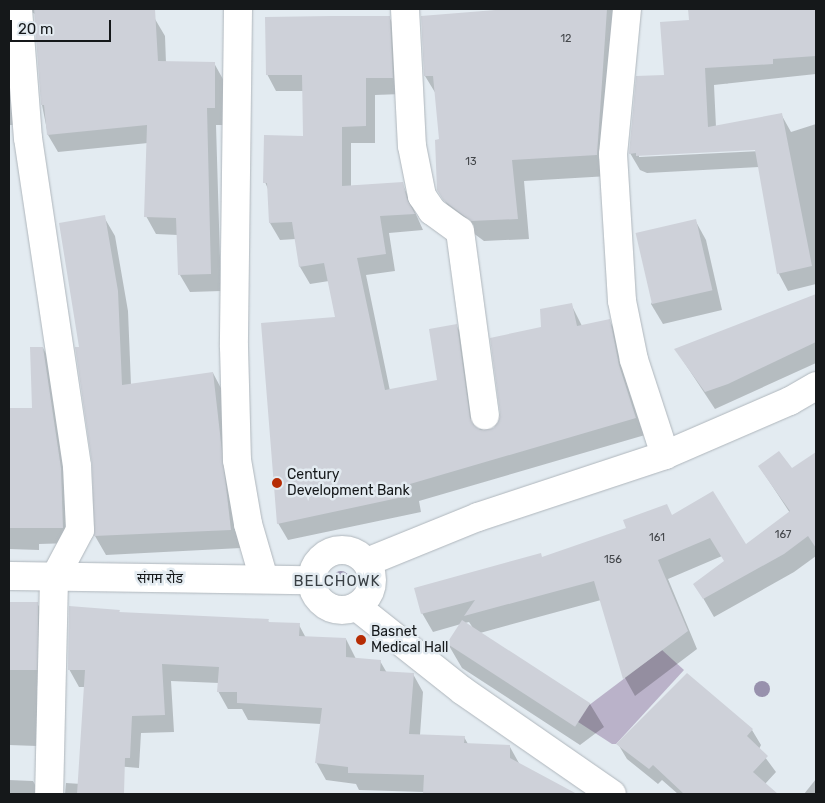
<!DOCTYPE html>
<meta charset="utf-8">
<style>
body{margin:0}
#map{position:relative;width:825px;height:803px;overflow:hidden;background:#e3ebf1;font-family:Rubik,"Noto Sans Devanagari",sans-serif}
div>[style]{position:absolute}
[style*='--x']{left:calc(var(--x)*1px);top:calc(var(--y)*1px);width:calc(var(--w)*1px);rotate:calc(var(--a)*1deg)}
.green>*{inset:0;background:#bab2c9}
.shadow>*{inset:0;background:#0003}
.building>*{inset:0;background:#ced1d9;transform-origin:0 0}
.roads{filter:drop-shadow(0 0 1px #afb6bc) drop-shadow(0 0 1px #afb6bc)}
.minor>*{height:28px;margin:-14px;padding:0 14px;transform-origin:14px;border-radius:14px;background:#fff}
.minor>.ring{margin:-14px;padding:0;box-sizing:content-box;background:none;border:28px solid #fff;border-radius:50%}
.trees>*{width:16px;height:16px;margin:-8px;border-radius:50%;background:#9891ad}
.dots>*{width:14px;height:14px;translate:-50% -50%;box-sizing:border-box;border:2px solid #e3ebf1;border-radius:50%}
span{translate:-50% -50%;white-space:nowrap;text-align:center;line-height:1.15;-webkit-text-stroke:5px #e3ebf1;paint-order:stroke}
.number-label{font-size:11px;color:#43464a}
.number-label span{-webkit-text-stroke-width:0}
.poi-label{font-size:14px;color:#15181a}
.left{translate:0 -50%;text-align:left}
.street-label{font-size:14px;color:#15181a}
.neighbourhood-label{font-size:15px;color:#393f44;letter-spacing:1px}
.frame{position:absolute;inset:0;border:10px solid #15181a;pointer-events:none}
.scale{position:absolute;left:10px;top:20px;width:101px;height:22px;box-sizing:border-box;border:2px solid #15181a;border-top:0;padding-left:6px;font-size:15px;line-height:18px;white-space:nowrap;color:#15181a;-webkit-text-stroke:4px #e3ebf1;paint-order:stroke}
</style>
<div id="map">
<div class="green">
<div style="clip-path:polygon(662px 650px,684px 670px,616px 744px,612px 744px,572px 718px)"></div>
</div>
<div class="shadow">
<div style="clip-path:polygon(9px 9px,117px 9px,118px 19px,155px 19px,165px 36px,166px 63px,214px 63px,224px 81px,224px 125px,216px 125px,221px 291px,190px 292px,180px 275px,178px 235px,156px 234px,146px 216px,148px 143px,58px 152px,48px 135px,42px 105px,35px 14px,28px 10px,19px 125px,9px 125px)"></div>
<div style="clip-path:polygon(515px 9px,622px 9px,609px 176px,524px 181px,529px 239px,484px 241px,457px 221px,438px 190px,440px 141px,436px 94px,425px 76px,422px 17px)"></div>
<div style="clip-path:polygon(evenodd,689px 9px,816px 9px,816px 74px,714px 85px,716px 127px,781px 114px,791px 132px,816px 124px,816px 284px,788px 291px,779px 274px,759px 167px,647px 173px,640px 170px,630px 153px,690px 21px,689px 9px,761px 149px,761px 151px,639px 157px,639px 155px,761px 149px)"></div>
<div style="clip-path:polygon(389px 17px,399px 34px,402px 94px,375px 95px,375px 143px,351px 143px,351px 186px,402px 183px,423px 230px,389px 233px,395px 271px,366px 275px,390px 391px,438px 381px,456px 325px,466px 342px,478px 429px,495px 429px,542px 328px,571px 304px,582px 326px,609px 320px,619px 337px,645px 435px,419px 501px,421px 512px,288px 540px,278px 523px,337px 318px,329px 281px,310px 284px,300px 267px,296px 239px,280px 240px,270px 223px,268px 189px,265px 182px,304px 137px,303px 91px,276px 91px,267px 74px)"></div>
<div style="clip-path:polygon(104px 217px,115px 236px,128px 311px,131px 385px,213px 373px,223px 392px,241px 548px,106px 555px,95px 536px,94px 464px,81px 348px)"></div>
<div style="clip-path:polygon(695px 220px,706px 240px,722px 310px,663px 324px,651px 304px)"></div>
<div style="clip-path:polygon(816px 295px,816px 363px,715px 409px,676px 350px)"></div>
<div style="clip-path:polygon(43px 348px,52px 365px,73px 543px,39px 544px,39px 550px,9px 549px,9px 409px,33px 409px)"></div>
<div style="clip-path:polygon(evenodd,816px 453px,816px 556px,794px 572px,714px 617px,695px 584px,725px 561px,722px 556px,668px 579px,697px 649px,635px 696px,625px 678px,601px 600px,480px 633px,590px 704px,604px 727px,580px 745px,462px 668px,448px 644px,461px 624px,433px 632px,422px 613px,542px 558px,672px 516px,745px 546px,790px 513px,759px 466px,791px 470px,816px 453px,469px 622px,473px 628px,465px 623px,469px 622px)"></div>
<div style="clip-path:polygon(9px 603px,37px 603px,47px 620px,45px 686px,37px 686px,37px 746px,9px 745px)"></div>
<div style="clip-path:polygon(119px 611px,120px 614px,268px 621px,270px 624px,299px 625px,306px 638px,346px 639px,356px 659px,380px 661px,387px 673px,413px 674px,423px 692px,420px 735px,464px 737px,468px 744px,510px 747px,520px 765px,574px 794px,425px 794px,425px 792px,359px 790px,356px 784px,326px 780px,316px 762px,321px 724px,248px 720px,242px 709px,228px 709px,218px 691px,219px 683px,171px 681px,174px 732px,141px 733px,139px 768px,92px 764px,85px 687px,79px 687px,69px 669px)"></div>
<div style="clip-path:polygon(687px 675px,752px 730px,761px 745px,759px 749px,776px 772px,765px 784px,776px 794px,678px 794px,662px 780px,658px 784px,627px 759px,618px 744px)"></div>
<div style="clip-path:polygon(816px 779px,816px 794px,804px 794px)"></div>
<div style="clip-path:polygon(9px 780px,33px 781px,40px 794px,9px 794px)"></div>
<div style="clip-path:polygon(66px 783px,97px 785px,101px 793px,113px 794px,65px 794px)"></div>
</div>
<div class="building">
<div style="clip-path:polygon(34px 9px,155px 9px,158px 61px,215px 62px,215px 108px,207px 108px,211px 274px,178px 275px,176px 218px,144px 217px,147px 125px,47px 135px,44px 105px,41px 105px)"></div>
<div style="clip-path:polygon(508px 9px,607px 9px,597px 155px,512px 160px,518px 219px,471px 221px,443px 200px,437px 190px,435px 140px,439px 139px,433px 76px,424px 76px,421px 16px)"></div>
<div style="clip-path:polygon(688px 9px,816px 9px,816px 56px,773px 59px,773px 64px,705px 68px,708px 127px,782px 113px,812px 266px,777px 274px,755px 150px,636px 156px,636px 153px,629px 154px,636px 76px,664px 75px,660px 22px,689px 20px)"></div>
<div style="clip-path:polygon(332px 16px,390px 16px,393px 78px,366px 78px,366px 126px,342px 127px,342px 186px,403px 182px,407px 199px,415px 214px,380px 216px,386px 254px,357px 258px,385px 390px,437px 380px,429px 329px,457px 324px,470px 418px,480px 430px,494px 428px,500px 413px,490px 338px,541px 327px,540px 309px,572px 303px,577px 326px,610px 319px,619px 365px,636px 418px,410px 484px,412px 495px,277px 524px,261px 323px,335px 317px,324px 263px,299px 267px,292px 222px,269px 223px,267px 183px,263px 183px,264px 135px,303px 136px,302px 75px,266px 75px,265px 17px)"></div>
<div style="clip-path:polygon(105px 215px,118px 291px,122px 385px,213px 372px,231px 530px,94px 536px,92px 464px,75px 347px,79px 347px,59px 223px)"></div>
<div style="left:696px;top:219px;width:73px;height:62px;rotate:77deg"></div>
<div style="clip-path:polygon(816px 294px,816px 342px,728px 384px,705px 392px,674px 349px)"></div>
<div style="clip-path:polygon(30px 347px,43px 347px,61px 468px,63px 528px,9px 528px,9px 408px,32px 408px)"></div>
<div style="clip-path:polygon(779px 451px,792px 468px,816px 452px,816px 548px,808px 536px,784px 554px,703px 599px,693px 584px,724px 561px,710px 538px,658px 560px,688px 631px,623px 679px,594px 581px,464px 616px,475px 600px,421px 614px,414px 588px,541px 553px,542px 557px,626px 528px,623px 520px,667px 504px,672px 515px,713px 491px,746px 544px,790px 511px,758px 466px)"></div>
<div style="left:9px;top:602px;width:29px;height:68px"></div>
<div style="clip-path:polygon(69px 606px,120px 610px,119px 612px,269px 619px,268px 622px,300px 623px,299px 636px,346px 638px,346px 657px,381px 660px,380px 671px,414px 673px,409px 734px,465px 736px,464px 743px,510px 745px,510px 758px,577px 794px,423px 794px,424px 775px,348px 773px,348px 767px,315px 763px,322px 708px,237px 703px,237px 692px,217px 692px,219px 667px,162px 664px,165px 715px,132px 716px,130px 758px,125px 758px,124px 794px,77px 794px,85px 670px,68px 670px)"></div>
<div style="left:462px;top:620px;width:153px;height:28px;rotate:33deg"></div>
<div style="clip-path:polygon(687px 673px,753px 729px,747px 736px,768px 756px,753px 772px,778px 794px,684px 794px,653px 765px,649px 769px,616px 744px)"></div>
</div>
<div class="roads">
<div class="minor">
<div style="--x:18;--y:9;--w:129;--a:85.6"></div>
<div style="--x:28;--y:138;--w:332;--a:81.5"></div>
<div style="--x:77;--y:466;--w:64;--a:87.3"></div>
<div style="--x:80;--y:530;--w:55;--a:118"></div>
<div style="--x:54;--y:579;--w:215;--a:91.3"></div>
<div style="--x:238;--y:9;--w:338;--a:90.7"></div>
<div style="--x:234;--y:347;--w:113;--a:88.5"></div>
<div style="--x:237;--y:460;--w:65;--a:80.2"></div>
<div style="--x:248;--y:524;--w:57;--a:73.8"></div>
<div style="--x:405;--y:9;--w:137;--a:87.1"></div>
<div style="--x:412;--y:146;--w:51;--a:78.7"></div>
<div style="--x:422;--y:196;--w:18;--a:56"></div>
<div style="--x:432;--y:211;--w:34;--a:36"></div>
<div style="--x:460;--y:231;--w:186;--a:82.3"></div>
<div style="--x:627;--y:9;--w:146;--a:95.5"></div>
<div style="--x:613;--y:154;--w:147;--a:86.5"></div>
<div style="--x:622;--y:301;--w:60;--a:78.5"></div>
<div style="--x:634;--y:360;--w:100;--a:71.9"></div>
<div class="ring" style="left:312px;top:550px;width:32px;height:32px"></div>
<div style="--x:367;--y:562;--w:120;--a:-22.1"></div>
<div style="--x:478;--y:517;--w:197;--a:-18.3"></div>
<div style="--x:665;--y:455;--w:136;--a:-23.4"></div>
<div style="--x:790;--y:401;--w:30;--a:-30"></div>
<div style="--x:9;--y:576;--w:302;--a:0.8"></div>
<div style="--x:357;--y:607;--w:135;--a:38.4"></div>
<div style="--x:463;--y:691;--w:181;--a:34.7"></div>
</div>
</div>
<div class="trees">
<div style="left:341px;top:579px"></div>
<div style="left:762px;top:689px"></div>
</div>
<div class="dots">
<div style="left:277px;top:483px;background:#b62c04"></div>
<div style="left:361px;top:640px;background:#b62c04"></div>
</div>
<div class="number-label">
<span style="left:566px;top:39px">12</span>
<span style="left:471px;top:162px">13</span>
<span style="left:783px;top:535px">167</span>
<span style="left:657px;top:538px">161</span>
<span style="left:613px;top:560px">156</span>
</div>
<div class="poi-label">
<span class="left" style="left:287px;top:483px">Century<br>Development Bank</span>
<span class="left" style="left:371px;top:640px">Basnet<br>Medical Hall</span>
</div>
<div class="street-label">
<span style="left:160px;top:579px">संगम रोड</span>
</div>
<div class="neighbourhood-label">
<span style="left:337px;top:582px">BELCHOWK</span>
</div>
<div class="frame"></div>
<div class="scale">20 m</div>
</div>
